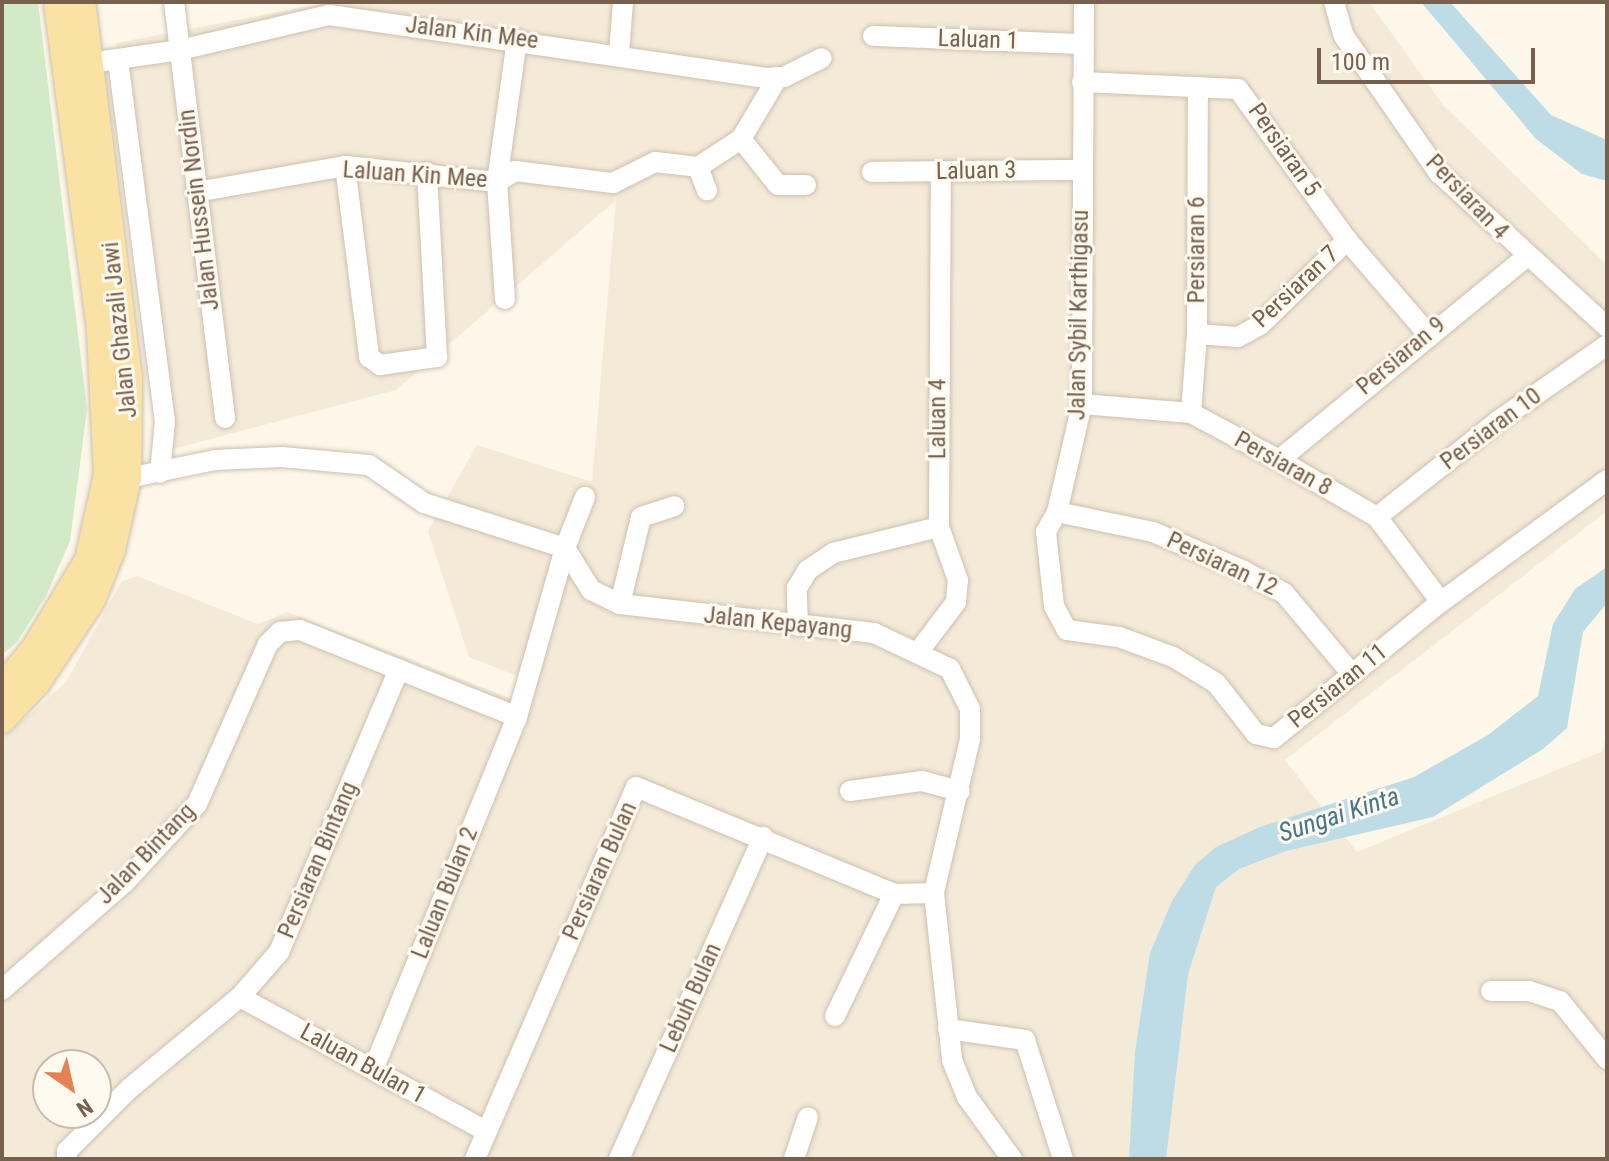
<!DOCTYPE html>
<style>
body{margin:0}
#map{position:relative;width:1609px;height:1161px;overflow:hidden;background:#fcf7e9;font-family:"Roboto Condensed",sans-serif}
div>[style]{position:absolute}
[style*='--x']{left:calc(var(--x)*1px);top:calc(var(--y)*1px);width:calc(var(--w)*1px);rotate:calc(var(--a)*1deg)}
.residential>*{inset:0;background:#f4ead8}
.green>*{inset:0;background:#d2eac7}
.water>*{inset:0;background:#bedce6}
.roads{filter:drop-shadow(0 0 2px #cec0af) drop-shadow(0 0 2px #cec0af)}
.minor>*{height:20px;margin:-10px;padding:0 10px;transform-origin:10px;border-radius:10px;background:#fff}
.major>*{height:26px;margin:-13px;padding:0 13px;transform-origin:13px;border-radius:13px;background:#f9e2a4}
span{translate:-50% -50%;white-space:nowrap;text-align:center;line-height:1.15;-webkit-text-stroke:6px #fffaf0;paint-order:stroke}
.street-label{font-size:24px;color:#77604d}
.water-label{font-size:26px;color:#47778a;font-style:italic}
.frame{position:absolute;inset:0;border:4px solid #77604d;pointer-events:none}
.north{position:absolute;left:32px;top:1049px;width:80px;height:80px;box-sizing:border-box;background:#fffaf0;border:2px solid #c9bcaf;border-radius:50%;rotate:146deg;font-size:22px;font-weight:700;line-height:32px;text-align:center;color:#77604d}
.north::after{content:'';display:block;margin:auto;width:28px;height:36px;background:#e38252;clip-path:polygon(50% 0,100% 100%,50% 72%,0 100%)}
.scale{position:absolute;left:1317px;top:48px;width:218px;height:36px;box-sizing:border-box;border:4px solid #77604d;border-top:0;padding-left:10px;font-size:24px;line-height:28px;white-space:nowrap;color:#77604d;-webkit-text-stroke:6px #fffaf0;paint-order:stroke}
</style>
<div id="map">
<div class="residential">
<div style="clip-path:polygon(evenodd,330px 2px,1369px 2px,1443px 105px,1607px 265px,1607px 511px,1285px 760px,1357px 852px,1603px 751px,1607px 726px,1607px 1159px,2px 1159px,2px 739px,66px 682px,122px 581px,137px 576px,258px 624px,287px 612px,525px 704px,530px 681px,469px 657px,428px 531px,477px 445px,592px 482px,616px 200px,396px 390px,169px 450px,116px 43px,330px 2px,48px 1065px,96px 1065px,96px 1113px,48px 1113px,48px 1065px)"></div>
</div>
<div class="green">
<div style="clip-path:polygon(2px 2px,38px 2px,87px 409px,70px 541px,46px 596px,17px 642px,2px 655px)"></div>
</div>
<div class="water">
<div style="clip-path:polygon(1421px 2px,1450px 2px,1551px 115px,1607px 140px,1607px 181px,1582px 174px,1536px 139px)"></div>
<div style="clip-path:polygon(1607px 567px,1607px 603px,1583px 632px,1567px 728px,1543px 749px,1433px 817px,1286px 851px,1239px 869px,1216px 887px,1188px 974px,1166px 1159px,1129px 1159px,1135px 1052px,1150px 953px,1172px 901px,1195px 865px,1216px 847px,1260px 827px,1414px 777px,1488px 735px,1538px 696px,1553px 624px,1575px 589px)"></div>
</div>
<div class="roads">
<div class="minor">
<div style="--x:174;--y:2;--w:419;--a:83"></div>
<div style="--x:1084;--y:2;--w:402;--a:90.3"></div>
<div style="--x:1082;--y:404;--w:111;--a:103"></div>
<div style="--x:1057;--y:512;--w:23;--a:119"></div>
<div style="--x:1046;--y:532;--w:74;--a:83.8"></div>
<div style="--x:1054;--y:606;--w:27;--a:62"></div>
<div style="--x:1067;--y:630;--w:52;--a:7.7"></div>
<div style="--x:1119;--y:637;--w:58;--a:20.3"></div>
<div style="--x:1173;--y:657;--w:50;--a:31.2"></div>
<div style="--x:1216;--y:683;--w:65;--a:51.9"></div>
<div style="--x:1256;--y:734;--w:18;--a:13"></div>
<div style="--x:1274;--y:738;--w:215;--a:-39.2"></div>
<div style="--x:1441;--y:602;--w:206;--a:-36.3"></div>
<div style="--x:1334;--y:2;--w:35;--a:74"></div>
<div style="--x:1344;--y:36;--w:167;--a:55.3"></div>
<div style="--x:1439;--y:173;--w:228;--a:42.5"></div>
<div style="--x:873;--y:36;--w:210;--a:2.2"></div>
<div style="--x:619;--y:53;--w:51;--a:-85.5"></div>
<div style="--x:118;--y:60;--w:364;--a:82.6"></div>
<div style="--x:165;--y:421;--w:52;--a:95.5"></div>
<div style="--x:90;--y:63;--w:91;--a:-8.2"></div>
<div style="--x:180;--y:50;--w:153;--a:-13.2"></div>
<div style="--x:329;--y:15;--w:440;--a:8.2"></div>
<div style="--x:764;--y:78;--w:20;--a:-3"></div>
<div style="--x:784;--y:77;--w:42;--a:-26.6"></div>
<div style="--x:1082;--y:82;--w:156;--a:2.6"></div>
<div style="--x:1238;--y:89;--w:186;--a:54.2"></div>
<div style="--x:1347;--y:240;--w:123;--a:49.3"></div>
<div style="--x:741;--y:139;--w:59;--a:51.2"></div>
<div style="--x:778;--y:185;--w:28;--a:0"></div>
<div style="--x:345;--y:166;--w:193;--a:82.8"></div>
<div style="--x:369;--y:357;--w:14;--a:36"></div>
<div style="--x:380;--y:365;--w:58;--a:-8"></div>
<div style="--x:437;--y:357;--w:185;--a:-93.1"></div>
<div style="--x:698;--y:167;--w:51;--a:-33.1"></div>
<div style="--x:741;--y:139;--w:72;--a:-59.2"></div>
<div style="--x:872;--y:172;--w:208;--a:-0.6"></div>
<div style="--x:196;--y:192;--w:151;--a:-9.9"></div>
<div style="--x:345;--y:166;--w:153;--a:6"></div>
<div style="--x:497;--y:182;--w:21;--a:-31"></div>
<div style="--x:515;--y:171;--w:99;--a:7"></div>
<div style="--x:613;--y:183;--w:47;--a:-26.6"></div>
<div style="--x:655;--y:162;--w:43;--a:6.6"></div>
<div style="--x:698;--y:167;--w:25;--a:69"></div>
<div style="--x:505;--y:299;--w:117;--a:-93.9"></div>
<div style="--x:497;--y:182;--w:144;--a:-82"></div>
<div style="--x:1197;--y:334;--w:41;--a:4.2"></div>
<div style="--x:1238;--y:337;--w:25;--a:-29"></div>
<div style="--x:1260;--y:325;--w:122;--a:-44.3"></div>
<div style="--x:1082;--y:404;--w:109;--a:4.7"></div>
<div style="--x:1191;--y:413;--w:100;--a:28.1"></div>
<div style="--x:1279;--y:460;--w:113;--a:30.2"></div>
<div style="--x:1377;--y:517;--w:106;--a:53"></div>
<div style="--x:1191;--y:413;--w:79;--a:-85.7"></div>
<div style="--x:1197;--y:334;--w:247;--a:-89.8"></div>
<div style="--x:1279;--y:460;--w:320;--a:-39.4"></div>
<div style="--x:128;--y:478;--w:89;--a:-11.7"></div>
<div style="--x:215;--y:460;--w:67;--a:-2.6"></div>
<div style="--x:282;--y:457;--w:87;--a:5.3"></div>
<div style="--x:369;--y:465;--w:67;--a:34.6"></div>
<div style="--x:424;--y:503;--w:148;--a:17.7"></div>
<div style="--x:565;--y:548;--w:49;--a:58.2"></div>
<div style="--x:591;--y:590;--w:32;--a:26"></div>
<div style="--x:620;--y:604;--w:256;--a:6.5"></div>
<div style="--x:874;--y:633;--w:84;--a:25.3"></div>
<div style="--x:950;--y:669;--w:45;--a:63.4"></div>
<div style="--x:970;--y:709;--w:30;--a:90"></div>
<div style="--x:970;--y:739;--w:158;--a:103.2"></div>
<div style="--x:934;--y:893;--w:168;--a:83.8"></div>
<div style="--x:952;--y:1060;--w:40;--a:68"></div>
<div style="--x:967;--y:1097;--w:77;--a:54"></div>
<div style="--x:1057;--y:512;--w:98;--a:11.8"></div>
<div style="--x:1153;--y:532;--w:99;--a:23.2"></div>
<div style="--x:1244;--y:571;--w:46;--a:28.8"></div>
<div style="--x:1284;--y:593;--w:106;--a:50"></div>
<div style="--x:1377;--y:517;--w:154;--a:-38.4"></div>
<div style="--x:1498;--y:421;--w:133;--a:-34.9"></div>
<div style="--x:620;--y:604;--w:89;--a:-76.4"></div>
<div style="--x:641;--y:517;--w:35;--a:-18"></div>
<div style="--x:798;--y:626;--w:38;--a:-92"></div>
<div style="--x:797;--y:588;--w:21;--a:-59"></div>
<div style="--x:808;--y:570;--w:30;--a:-34"></div>
<div style="--x:833;--y:553;--w:109;--a:-13.8"></div>
<div style="--x:919;--y:651;--w:61;--a:-52.9"></div>
<div style="--x:956;--y:602;--w:22;--a:-85"></div>
<div style="--x:958;--y:580;--w:56;--a:-109.7"></div>
<div style="--x:939;--y:527;--w:356;--a:-89.7"></div>
<div style="--x:850;--y:791;--w:73;--a:-7.9"></div>
<div style="--x:922;--y:781;--w:39;--a:15"></div>
<div style="--x:2;--y:990;--w:164;--a:-41.3"></div>
<div style="--x:125;--y:882;--w:106;--a:-47.3"></div>
<div style="--x:197;--y:804;--w:175;--a:-66.1"></div>
<div style="--x:268;--y:644;--w:17;--a:-45"></div>
<div style="--x:280;--y:632;--w:20;--a:-6"></div>
<div style="--x:300;--y:630;--w:234;--a:21.8"></div>
<div style="--x:1491;--y:991;--w:38;--a:0"></div>
<div style="--x:1529;--y:991;--w:33;--a:18"></div>
<div style="--x:1560;--y:1001;--w:75;--a:51"></div>
<div style="--x:240;--y:997;--w:280;--a:28.6"></div>
<div style="--x:835;--y:1016;--w:136;--a:-64.2"></div>
<div style="--x:948;--y:1029;--w:78;--a:8.1"></div>
<div style="--x:1025;--y:1040;--w:125;--a:72.3"></div>
<div style="--x:373;--y:1070;--w:381;--a:-67.8"></div>
<div style="--x:517;--y:717;--w:176;--a:-74.1"></div>
<div style="--x:565;--y:548;--w:55;--a:-68.6"></div>
<div style="--x:67;--y:1159;--w:8;--a:-90"></div>
<div style="--x:67;--y:1151;--w:88;--a:-45"></div>
<div style="--x:129;--y:1089;--w:144;--a:-39.7"></div>
<div style="--x:240;--y:997;--w:60;--a:-49.1"></div>
<div style="--x:279;--y:952;--w:307;--a:-67"></div>
<div style="--x:475;--y:1159;--w:405;--a:-66.6"></div>
<div style="--x:636;--y:787;--w:279;--a:22.5"></div>
<div style="--x:894;--y:894;--w:40;--a:-1.4"></div>
<div style="--x:619;--y:1159;--w:353;--a:-65.9"></div>
<div style="--x:794;--y:1159;--w:44;--a:-71.6"></div>
</div>
<div class="major">
<div style="--x:2;--y:688;--w:52;--a:-50.5"></div>
<div style="--x:35;--y:648;--w:103;--a:-58.9"></div>
<div style="--x:88;--y:560;--w:88;--a:-77.5"></div>
<div style="--x:107;--y:474;--w:145;--a:-92.8"></div>
<div style="--x:100;--y:329;--w:330;--a:-97.5"></div>
<div style="--x:2;--y:720;--w:50;--a:-46.6"></div>
<div style="--x:36;--y:684;--w:101;--a:-56.3"></div>
<div style="--x:92;--y:600;--w:54;--a:-68.2"></div>
<div style="--x:112;--y:550;--w:74;--a:-77.5"></div>
<div style="--x:128;--y:478;--w:100;--a:-89.4"></div>
<div style="--x:129;--y:378;--w:379;--a:-97.1"></div>
</div>
</div>
<div class="street-label">
<span style="left:472px;top:33px;rotate:7deg">Jalan Kin Mee</span>
<span style="left:978px;top:40px;rotate:2deg">Laluan 1</span>
<span style="left:1284px;top:150px;rotate:55deg">Persiaran 5</span>
<span style="left:976px;top:171px;rotate:-1deg">Laluan 3</span>
<span style="left:415px;top:175px;rotate:4deg">Laluan Kin Mee</span>
<span style="left:1467px;top:197px;rotate:46deg">Persiaran 4</span>
<span style="left:199px;top:210px;rotate:-97deg">Jalan Hussein Nordin</span>
<span style="left:1197px;top:250px;rotate:-90deg">Persiaran 6</span>
<span style="left:1296px;top:287px;rotate:-43deg">Persiaran 7</span>
<span style="left:1079px;top:315px;rotate:-89deg">Jalan Sybil Karthigasu</span>
<span style="left:120px;top:330px;rotate:-96deg">Jalan Ghazali Jawi</span>
<span style="left:1401px;top:356px;rotate:-40deg">Persiaran 9</span>
<span style="left:938px;top:419px;rotate:-90deg">Laluan 4</span>
<span style="left:1491px;top:429px;rotate:-37deg">Persiaran 10</span>
<span style="left:1283px;top:464px;rotate:29deg">Persiaran 8</span>
<span style="left:1222px;top:564px;rotate:25deg">Persiaran 12</span>
<span style="left:778px;top:623px;rotate:6deg">Jalan Kepayang</span>
<span style="left:1338px;top:686px;rotate:-39deg">Persiaran 11</span>
<span style="left:146px;top:854px;rotate:-46deg">Jalan Bintang</span>
<span style="left:318px;top:860px;rotate:-67deg">Persiaran Bintang</span>
<span style="left:600px;top:871px;rotate:-66deg">Persiaran Bulan</span>
<span style="left:445px;top:893px;rotate:-68deg">Laluan Bulan 2</span>
<span style="left:691px;top:998px;rotate:-66deg">Lebuh Bulan</span>
<span style="left:363px;top:1064px;rotate:29deg">Laluan Bulan 1</span>
</div>
<div class="water-label">
<span style="left:1339px;top:815px;rotate:-18deg">Sungai Kinta</span>
</div>
<div class="frame"></div>
<div class="north">N</div>
<div class="scale">100 m</div>
</div>
